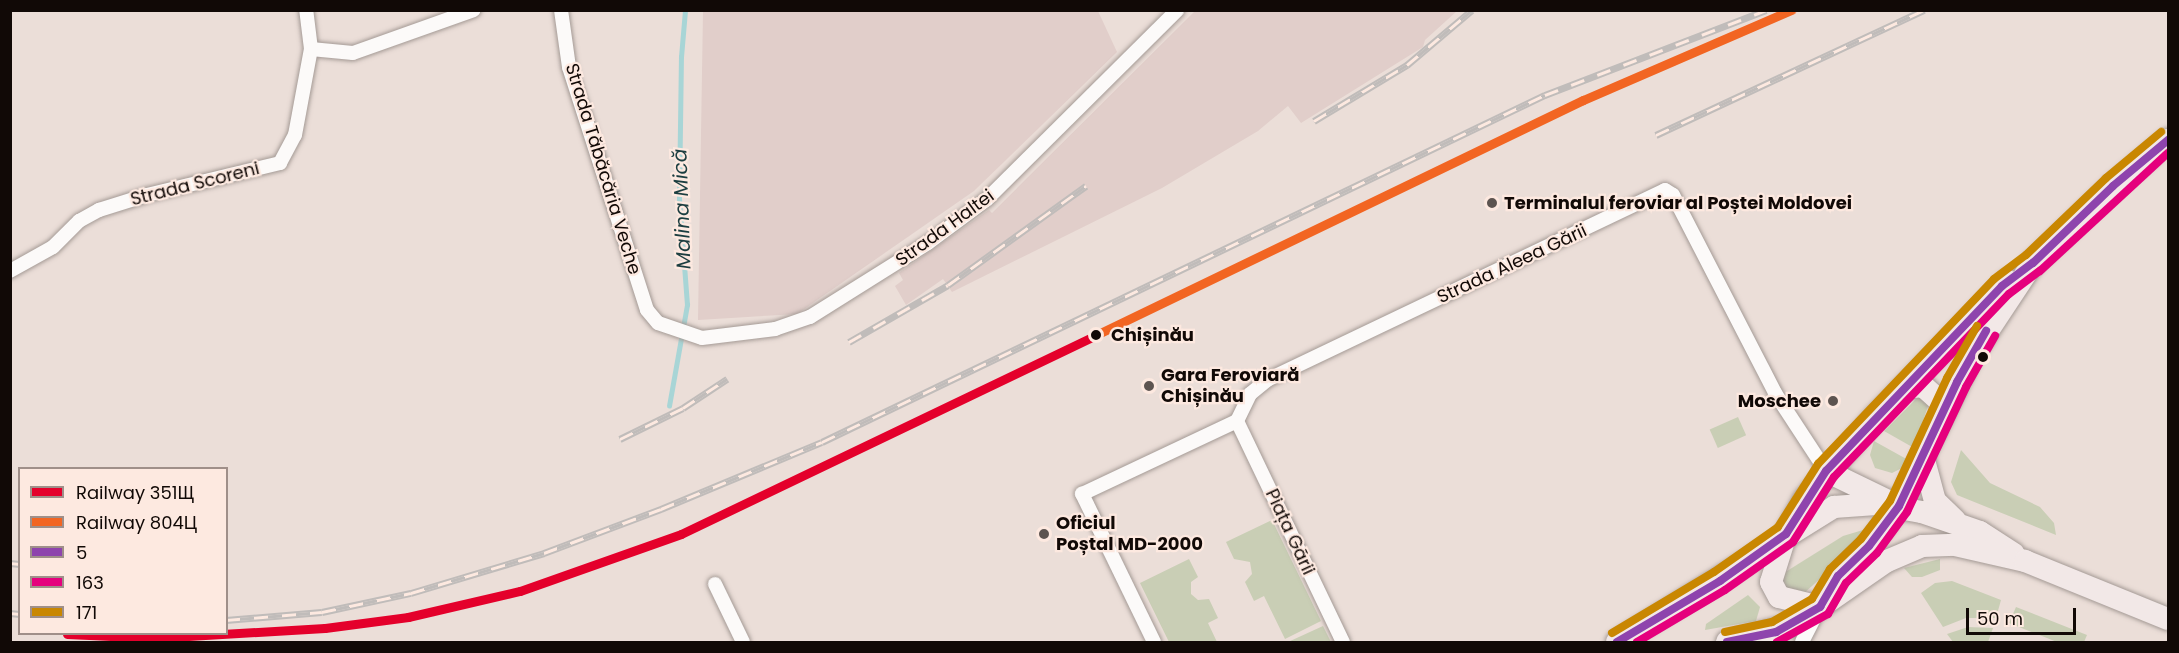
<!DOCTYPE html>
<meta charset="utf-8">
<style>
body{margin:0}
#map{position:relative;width:2179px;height:653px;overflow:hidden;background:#ebded8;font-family:Poppins,sans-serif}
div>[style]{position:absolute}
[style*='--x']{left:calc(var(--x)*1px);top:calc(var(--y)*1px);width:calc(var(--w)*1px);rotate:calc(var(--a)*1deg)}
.industrial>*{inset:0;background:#e1ceca}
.green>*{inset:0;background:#c9ceb5;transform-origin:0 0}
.stream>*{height:4.5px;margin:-2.25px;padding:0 2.25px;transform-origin:2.25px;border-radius:2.25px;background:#a8d5d6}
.roads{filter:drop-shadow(0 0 2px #a49a95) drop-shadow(0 0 2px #a49a95)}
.street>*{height:14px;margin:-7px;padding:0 7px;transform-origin:7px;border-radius:7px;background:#fcfaf9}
.primary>*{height:22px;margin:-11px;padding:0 11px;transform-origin:11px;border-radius:11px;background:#f2e8e7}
.rail>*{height:7px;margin-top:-3.5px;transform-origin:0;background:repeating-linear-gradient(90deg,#fde9e0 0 14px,#c0bcba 0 28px);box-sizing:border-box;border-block:2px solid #c0bcba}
.bus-1>*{height:8px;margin:-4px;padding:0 4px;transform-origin:4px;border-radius:4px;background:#8e44ad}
.bus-2>*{height:8px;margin:-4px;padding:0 4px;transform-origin:4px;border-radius:4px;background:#e5007d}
.bus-3>*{height:8px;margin:-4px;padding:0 4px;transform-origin:4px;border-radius:4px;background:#c98701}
.rail-1>*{height:9px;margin:-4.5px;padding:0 4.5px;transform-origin:4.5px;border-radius:4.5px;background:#e4002b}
.rail-2>*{height:9px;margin:-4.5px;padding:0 4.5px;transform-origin:4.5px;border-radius:4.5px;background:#f26522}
.dots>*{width:16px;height:16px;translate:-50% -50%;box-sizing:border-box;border:3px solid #fde9e0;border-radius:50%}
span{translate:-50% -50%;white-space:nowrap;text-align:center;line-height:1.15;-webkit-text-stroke:4.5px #fde9e0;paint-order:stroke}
.street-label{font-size:18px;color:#110906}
.poi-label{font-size:18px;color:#110906;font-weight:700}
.left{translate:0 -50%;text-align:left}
.right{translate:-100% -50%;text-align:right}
.stop-label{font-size:18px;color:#110906;font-weight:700}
.water-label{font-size:20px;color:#1c3e40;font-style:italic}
.frame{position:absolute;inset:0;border:12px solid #110906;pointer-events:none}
.legend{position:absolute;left:18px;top:467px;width:210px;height:168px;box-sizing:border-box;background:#fde9e0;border:2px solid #9f8f89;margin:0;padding:8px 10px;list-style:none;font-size:18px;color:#110906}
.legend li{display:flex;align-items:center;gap:12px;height:30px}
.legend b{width:30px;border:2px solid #9f8f89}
.scale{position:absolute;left:1966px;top:608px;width:110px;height:27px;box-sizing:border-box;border:3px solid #110906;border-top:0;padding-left:8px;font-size:18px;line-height:21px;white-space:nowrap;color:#110906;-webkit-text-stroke:4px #fde9e0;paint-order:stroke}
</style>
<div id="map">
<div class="industrial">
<div style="clip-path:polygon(1196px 10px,1457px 11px,1425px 40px,1423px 47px,1301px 123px,1288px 106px,1258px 131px,1162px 188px,952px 292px,943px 279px,906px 305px,895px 286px,903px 280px,899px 273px,989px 210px,992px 213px)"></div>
<div style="clip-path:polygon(703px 11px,1098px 11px,1117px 52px,974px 191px,797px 314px,698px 320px)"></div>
</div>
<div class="green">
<div style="clip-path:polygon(1918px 397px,1926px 400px,1928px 406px,1914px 448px,1884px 431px)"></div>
<div style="left:1738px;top:417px;width:20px;height:31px;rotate:66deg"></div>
<div style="clip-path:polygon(1874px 441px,1910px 461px,1906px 466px,1892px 473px,1875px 468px,1870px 455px)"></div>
<div style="clip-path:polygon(1961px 450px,1990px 483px,2040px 507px,2054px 523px,2056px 535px,1957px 495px,1951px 482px)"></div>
<div style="clip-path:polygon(1272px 520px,1321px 621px,1285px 639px,1264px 596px,1254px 601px,1245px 582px,1252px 574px,1250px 562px,1234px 559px,1226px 542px)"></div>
<div style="clip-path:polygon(1863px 530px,1869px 531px,1863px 540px,1802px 595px,1792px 597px,1779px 576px,1843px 536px)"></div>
<div style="clip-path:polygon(1189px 559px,1198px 577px,1191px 582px,1191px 594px,1198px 600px,1209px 599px,1218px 618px,1208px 623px,1217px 642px,1169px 642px,1140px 583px)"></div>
<div style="clip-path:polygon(1940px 559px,1940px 570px,1922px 577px,1912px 577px,1904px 568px)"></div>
<div style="clip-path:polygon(1952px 581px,2001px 600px,1996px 618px,1966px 618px,1943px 627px,1921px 593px,1935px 583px)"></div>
<div style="clip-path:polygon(1748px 595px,1760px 607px,1756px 621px,1705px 630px,1706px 624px)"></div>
<div style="clip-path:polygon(2016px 607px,2087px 635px,2084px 642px,2057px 642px,2009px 623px)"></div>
<div style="clip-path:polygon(1323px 626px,1331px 642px,1288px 642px)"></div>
<div style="clip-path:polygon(1968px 627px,1993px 628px,1988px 642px,1953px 642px,1947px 634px)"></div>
</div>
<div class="stream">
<div style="--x:669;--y:406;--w:103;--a:-79.9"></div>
<div style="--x:687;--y:305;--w:107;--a:-94.3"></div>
<div style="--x:679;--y:198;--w:141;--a:-89.2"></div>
<div style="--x:681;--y:57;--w:47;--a:-85.1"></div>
</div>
<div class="roads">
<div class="street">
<div style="--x:561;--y:10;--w:58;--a:82"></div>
<div style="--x:569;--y:67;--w:255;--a:72.2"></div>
<div style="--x:647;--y:310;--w:17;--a:50"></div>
<div style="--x:658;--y:323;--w:46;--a:18.8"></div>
<div style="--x:702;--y:338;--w:74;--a:-7"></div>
<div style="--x:775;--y:329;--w:37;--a:-19"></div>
<div style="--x:810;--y:317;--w:139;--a:-32.1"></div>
<div style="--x:928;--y:243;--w:74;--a:-36.7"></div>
<div style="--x:987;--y:199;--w:268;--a:-44.8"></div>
<div style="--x:311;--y:49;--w:42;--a:5.4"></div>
<div style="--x:353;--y:53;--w:128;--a:-19.6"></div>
<div style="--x:10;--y:271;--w:49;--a:-29.2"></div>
<div style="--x:53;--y:247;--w:37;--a:-45"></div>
<div style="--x:79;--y:221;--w:23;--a:-29"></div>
<div style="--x:99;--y:210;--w:50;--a:-17.4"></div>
<div style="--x:147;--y:195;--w:137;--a:-13.5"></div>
<div style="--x:280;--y:163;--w:32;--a:-62"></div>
<div style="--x:295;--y:135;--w:87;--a:-79.5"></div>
<div style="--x:311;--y:49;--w:39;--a:-97"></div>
<div style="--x:1237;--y:421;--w:245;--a:64.4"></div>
<div style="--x:715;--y:584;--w:64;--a:64.2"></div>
<div style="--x:1154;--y:642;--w:165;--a:-115.9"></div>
<div style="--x:1082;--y:494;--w:171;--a:-25.2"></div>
<div style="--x:1237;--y:421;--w:30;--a:-64"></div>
<div style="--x:1250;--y:394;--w:22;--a:-39"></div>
<div style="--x:1267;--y:380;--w:441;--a:-25.5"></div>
<div style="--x:1665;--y:190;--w:9;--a:32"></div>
<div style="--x:1673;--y:195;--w:223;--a:62.7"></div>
<div style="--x:1775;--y:393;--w:93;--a:56.8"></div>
<div style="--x:1802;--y:642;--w:34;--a:-63"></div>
</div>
<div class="primary">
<div style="--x:1904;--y:388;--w:19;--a:-6"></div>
<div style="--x:1923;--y:386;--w:31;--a:42"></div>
<div style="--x:1924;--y:460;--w:42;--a:75"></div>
<div style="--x:1935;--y:501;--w:28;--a:44"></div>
<div style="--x:1826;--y:471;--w:71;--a:25.8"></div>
<div style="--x:1820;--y:607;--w:36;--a:-60"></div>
<div style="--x:1838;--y:576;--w:43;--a:-44.1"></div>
<div style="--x:1869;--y:546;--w:50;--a:-53.1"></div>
<div style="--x:1899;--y:506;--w:168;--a:-64.2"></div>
<div style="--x:1972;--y:355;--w:110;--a:-56.5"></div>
<div style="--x:2033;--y:263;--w:111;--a:-43.9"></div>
<div style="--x:2113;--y:186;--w:72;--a:-39.9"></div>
<div style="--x:1820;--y:607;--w:42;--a:-166.3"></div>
<div style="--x:1779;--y:597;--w:17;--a:-118"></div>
<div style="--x:1771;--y:582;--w:50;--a:-72.6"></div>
<div style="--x:1786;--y:534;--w:38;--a:-62"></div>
<div style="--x:1804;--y:500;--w:111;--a:-49.4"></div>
<div style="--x:1876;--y:416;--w:189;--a:-45.6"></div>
<div style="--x:1617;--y:642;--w:256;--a:-31.9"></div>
<div style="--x:1834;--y:507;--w:42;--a:-4.1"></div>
<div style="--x:1876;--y:504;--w:47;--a:9.9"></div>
<div style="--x:1922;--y:512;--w:61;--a:19"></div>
<div style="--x:1980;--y:532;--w:40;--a:32.9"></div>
<div style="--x:1727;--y:642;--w:71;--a:-14.6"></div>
<div style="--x:1796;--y:624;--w:111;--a:-34.7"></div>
<div style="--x:1887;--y:561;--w:38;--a:-23"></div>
<div style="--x:1922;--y:546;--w:33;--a:-2"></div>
<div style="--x:1955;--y:545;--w:72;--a:12.9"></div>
<div style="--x:2025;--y:561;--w:154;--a:22.1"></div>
</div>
</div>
<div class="rail">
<div style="--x:1314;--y:121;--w:109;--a:-31.1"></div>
<div style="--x:1407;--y:65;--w:85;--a:-40.2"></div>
<div style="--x:1656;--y:135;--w:296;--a:-25"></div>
<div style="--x:849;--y:342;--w:114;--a:-29.9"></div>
<div style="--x:948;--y:285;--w:170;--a:-35.7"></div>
<div style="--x:620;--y:439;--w:70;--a:-26.2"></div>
<div style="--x:683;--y:408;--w:53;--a:-33.4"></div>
<div style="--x:10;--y:563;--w:10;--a:6"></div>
<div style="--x:10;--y:613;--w:10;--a:6"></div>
<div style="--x:226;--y:620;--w:96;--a:-4.8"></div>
<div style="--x:322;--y:612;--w:91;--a:-12.1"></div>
<div style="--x:411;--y:593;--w:139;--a:-16.7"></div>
<div style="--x:544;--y:553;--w:125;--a:-20.6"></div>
<div style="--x:661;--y:509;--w:174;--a:-22.6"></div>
<div style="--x:822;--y:442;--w:802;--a:-25.64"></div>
<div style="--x:1545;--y:95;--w:237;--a:-21"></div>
</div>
<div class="bus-1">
<div style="--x:1617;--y:642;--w:120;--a:-30.6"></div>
<div style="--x:1720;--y:581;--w:81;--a:-35.5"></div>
<div style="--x:1786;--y:534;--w:75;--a:-57.6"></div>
<div style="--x:1826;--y:471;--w:255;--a:-46.4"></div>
<div style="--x:2002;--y:286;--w:39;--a:-37"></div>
<div style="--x:2033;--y:263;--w:111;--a:-43.9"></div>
<div style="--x:2113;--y:186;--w:72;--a:-39.9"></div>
<div style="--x:1727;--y:642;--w:50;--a:-11.5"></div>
<div style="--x:1776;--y:632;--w:51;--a:-29.6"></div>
<div style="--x:1820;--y:607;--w:36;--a:-60"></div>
<div style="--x:1838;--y:576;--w:43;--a:-44.1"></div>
<div style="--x:1869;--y:546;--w:50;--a:-53.1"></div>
<div style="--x:1899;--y:506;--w:137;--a:-64.9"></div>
<div style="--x:1957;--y:382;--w:59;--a:-60.4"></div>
</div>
<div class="bus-2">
<div style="--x:1637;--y:642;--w:102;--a:-30.6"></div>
<div style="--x:1725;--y:590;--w:83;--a:-35.2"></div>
<div style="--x:1793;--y:542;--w:77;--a:-57.8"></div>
<div style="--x:1834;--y:477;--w:253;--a:-46.3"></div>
<div style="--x:2009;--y:294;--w:39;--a:-37"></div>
<div style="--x:2040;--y:271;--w:174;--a:-42.7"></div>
<div style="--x:1777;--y:642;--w:58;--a:-28.8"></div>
<div style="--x:1828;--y:614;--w:36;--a:-60"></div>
<div style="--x:1846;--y:583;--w:43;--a:-44.1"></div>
<div style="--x:1877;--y:553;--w:51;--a:-53.8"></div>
<div style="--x:1907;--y:512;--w:138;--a:-64.7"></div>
<div style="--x:1966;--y:387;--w:59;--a:-60.4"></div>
</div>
<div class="bus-3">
<div style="--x:1725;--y:632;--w:48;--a:-12"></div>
<div style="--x:1772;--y:622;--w:46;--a:-29.9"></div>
<div style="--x:1812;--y:599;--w:35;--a:-59"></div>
<div style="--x:1830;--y:569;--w:43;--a:-44.1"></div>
<div style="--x:1861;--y:539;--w:48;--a:-52.7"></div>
<div style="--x:1890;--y:501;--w:136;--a:-65.1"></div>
<div style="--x:1947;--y:378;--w:60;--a:-60"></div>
<div style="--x:1612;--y:633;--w:119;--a:-30.9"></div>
<div style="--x:1714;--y:572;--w:78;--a:-35.1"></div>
<div style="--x:1778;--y:527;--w:75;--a:-57.6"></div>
<div style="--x:1818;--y:464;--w:255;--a:-46.4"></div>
<div style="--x:1994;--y:279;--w:40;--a:-37"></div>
<div style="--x:2026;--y:255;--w:111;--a:-43.9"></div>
<div style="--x:2106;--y:178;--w:72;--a:-39.9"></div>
</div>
<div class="rail-1">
<div style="--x:67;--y:634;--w:88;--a:2.6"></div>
<div style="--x:155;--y:638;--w:170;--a:-3.4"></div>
<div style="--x:325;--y:628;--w:84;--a:-7.5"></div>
<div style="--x:408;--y:617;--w:115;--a:-13.1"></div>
<div style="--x:520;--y:591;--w:171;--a:-19.5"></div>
<div style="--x:681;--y:534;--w:460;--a:-25.6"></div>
</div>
<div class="rail-2">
<div style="--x:1096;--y:335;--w:541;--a:-25.76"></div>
<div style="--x:1583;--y:100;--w:227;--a:-23.4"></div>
</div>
<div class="dots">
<div style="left:1492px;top:203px;background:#5d5450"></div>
<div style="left:1096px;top:335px;background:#110906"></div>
<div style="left:1983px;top:357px;background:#110906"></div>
<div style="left:1149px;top:386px;background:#5d5450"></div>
<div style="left:1833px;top:401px;background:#5d5450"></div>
<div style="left:1044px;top:534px;background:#5d5450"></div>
</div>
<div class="street-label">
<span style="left:603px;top:169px;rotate:73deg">Strada Tăbăcăria Veche</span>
<span style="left:195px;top:184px;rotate:-14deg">Strada Scoreni</span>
<span style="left:945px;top:228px;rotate:-36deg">Strada Haltei</span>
<span style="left:1512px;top:264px;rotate:-25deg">Strada Aleea Gării</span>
<span style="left:1290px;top:532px;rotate:65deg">Piața Gării</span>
</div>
<div class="poi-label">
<span class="left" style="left:1504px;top:203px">Terminalul feroviar al Poștei Moldovei</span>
<span class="left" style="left:1161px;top:386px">Gara Feroviară<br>Chișinău</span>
<span class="right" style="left:1821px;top:401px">Moschee</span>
<span class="left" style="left:1056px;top:534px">Oficiul<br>Poștal MD-2000</span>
</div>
<div class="stop-label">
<span class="left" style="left:1111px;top:335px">Chișinău</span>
</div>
<div class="water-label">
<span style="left:682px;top:209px;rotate:-92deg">Malina Mică</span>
</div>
<div class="frame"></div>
<ul class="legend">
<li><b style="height:8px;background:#e4002b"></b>Railway 351Щ</li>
<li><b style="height:8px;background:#f26522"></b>Railway 804Ц</li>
<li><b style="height:8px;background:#8e44ad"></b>5</li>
<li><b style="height:8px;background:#e5007d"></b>163</li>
<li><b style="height:8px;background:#c98701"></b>171</li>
</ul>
<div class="scale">50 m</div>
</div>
